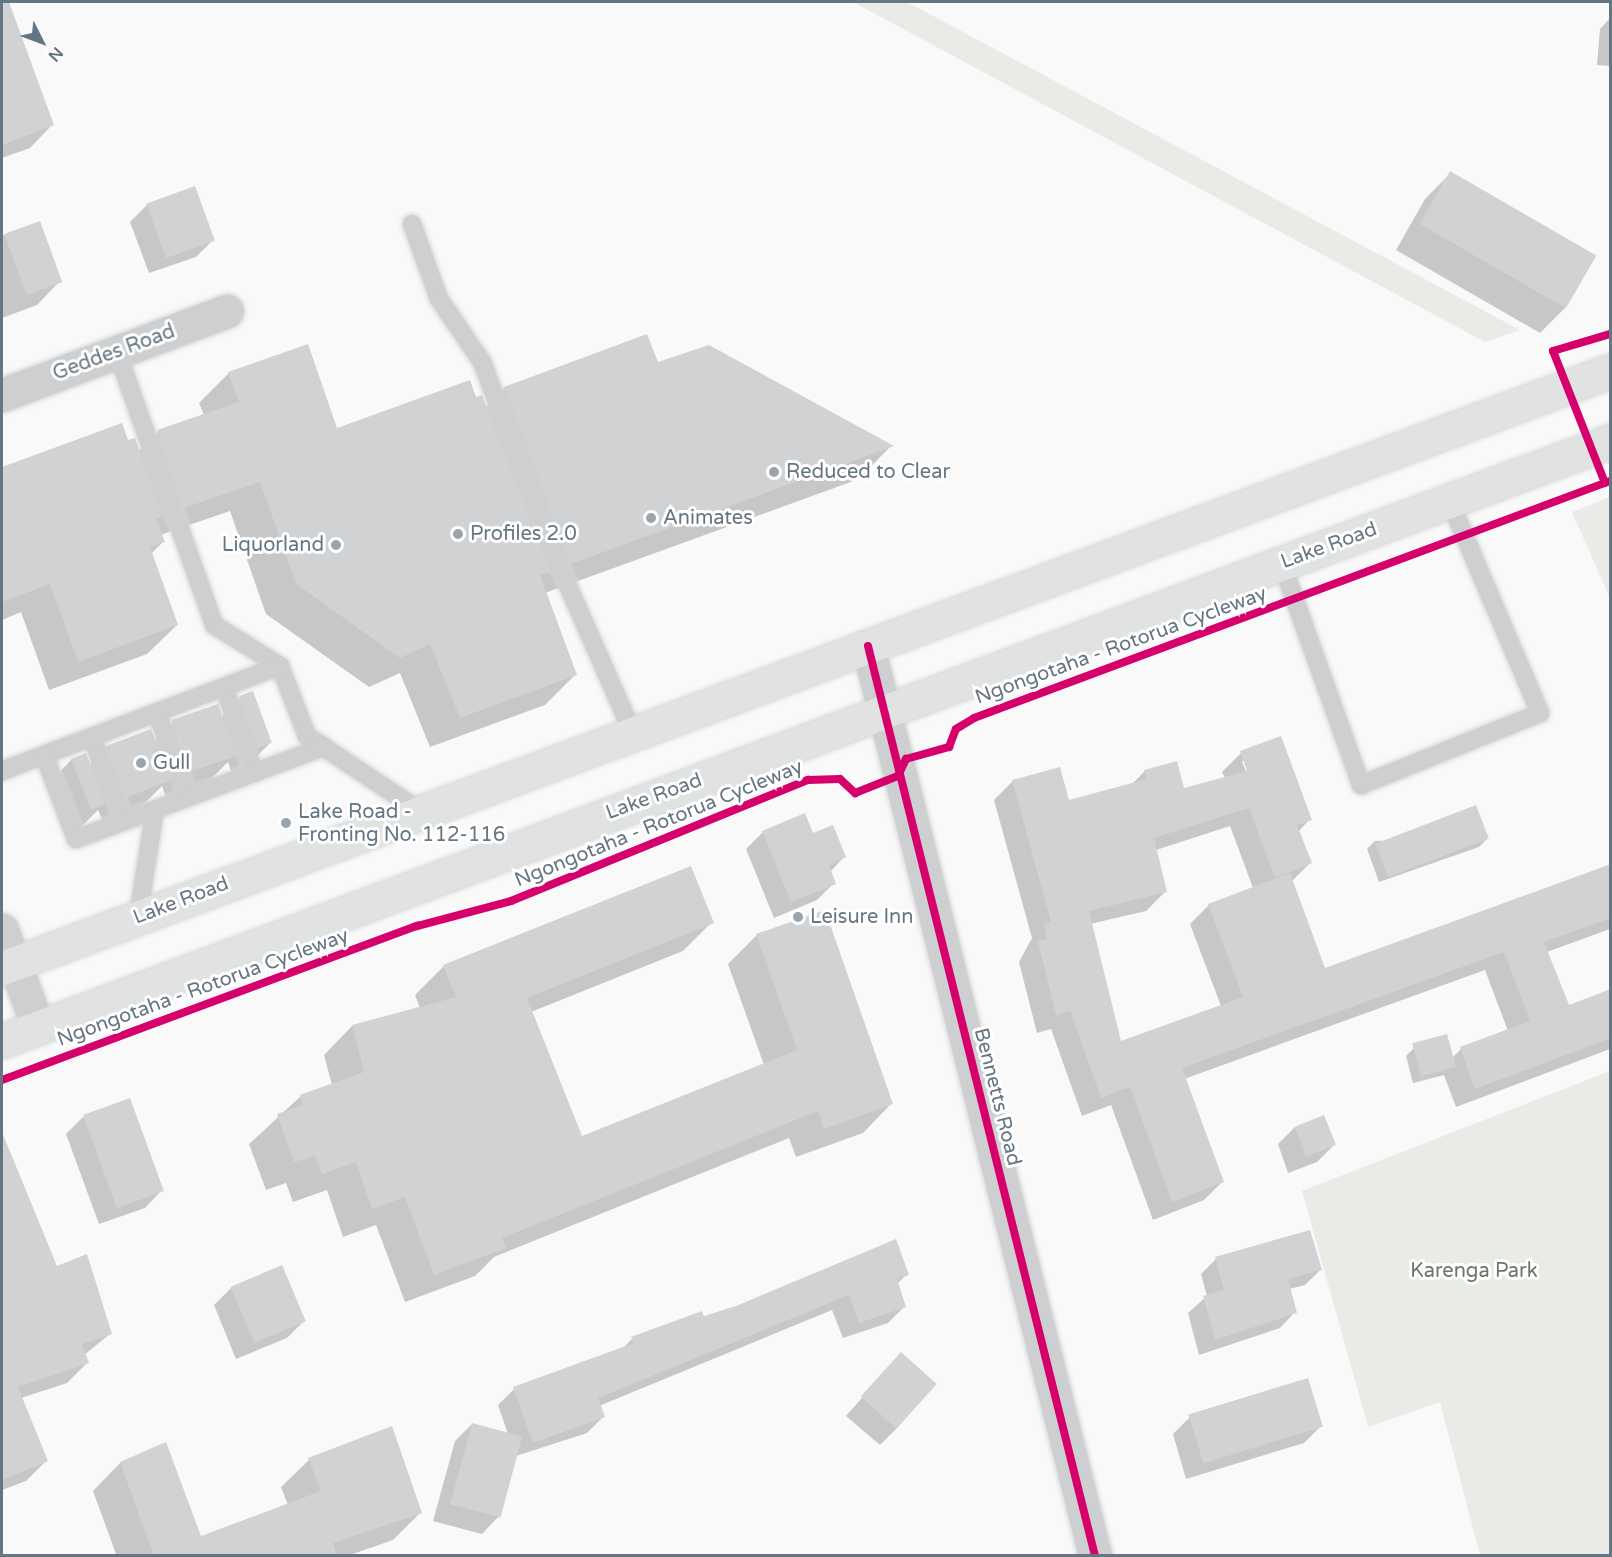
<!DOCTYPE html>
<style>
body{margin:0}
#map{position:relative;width:1612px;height:1557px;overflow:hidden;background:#f9f9f9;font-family:"Varela Round",sans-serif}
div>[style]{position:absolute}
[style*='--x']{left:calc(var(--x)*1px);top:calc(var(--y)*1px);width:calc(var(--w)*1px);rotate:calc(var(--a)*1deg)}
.green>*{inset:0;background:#e8ebe6}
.shadow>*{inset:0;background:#0003}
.building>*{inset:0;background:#d0d2d3;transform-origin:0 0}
.roads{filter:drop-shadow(0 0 2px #d5d6d7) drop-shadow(0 0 2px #d5d6d7)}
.lane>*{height:18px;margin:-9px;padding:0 9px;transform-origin:9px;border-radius:9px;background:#cecfd0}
.street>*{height:33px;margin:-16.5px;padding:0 16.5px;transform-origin:16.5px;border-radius:16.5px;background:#cecfd0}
.secondary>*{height:33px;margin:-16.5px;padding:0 16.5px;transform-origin:16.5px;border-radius:16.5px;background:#e1e2e2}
.cycleway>*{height:8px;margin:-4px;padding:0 4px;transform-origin:4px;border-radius:4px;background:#d6006c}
.dots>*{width:16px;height:16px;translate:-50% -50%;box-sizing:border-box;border:3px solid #fff;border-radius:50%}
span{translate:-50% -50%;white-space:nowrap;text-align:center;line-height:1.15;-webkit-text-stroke:6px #fff;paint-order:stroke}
.street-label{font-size:20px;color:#657683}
.poi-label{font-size:20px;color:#657683}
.left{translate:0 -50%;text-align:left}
.right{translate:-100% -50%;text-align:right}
.park-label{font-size:20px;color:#687a64}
.frame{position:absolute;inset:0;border:3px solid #657683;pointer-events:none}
.north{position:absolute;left:12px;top:12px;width:60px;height:60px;-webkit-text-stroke:4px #fff;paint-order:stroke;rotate:132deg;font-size:16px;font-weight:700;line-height:24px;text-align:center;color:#657683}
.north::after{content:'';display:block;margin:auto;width:21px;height:27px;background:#657683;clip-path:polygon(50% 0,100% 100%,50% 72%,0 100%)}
</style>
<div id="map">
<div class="green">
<div style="clip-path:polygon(853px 2px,907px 2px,1520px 330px,1485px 342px)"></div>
<div style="clip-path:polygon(1610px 497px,1610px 598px,1572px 512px)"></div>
<div style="clip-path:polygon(1610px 1071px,1610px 1555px,1480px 1555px,1440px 1402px,1368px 1427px,1302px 1191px)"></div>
</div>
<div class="shadow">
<div style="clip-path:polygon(2px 2px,8px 2px,52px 125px,30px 148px,2px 158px)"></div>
<div style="clip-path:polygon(1610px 18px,1610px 66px,1597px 65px,1600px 29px)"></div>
<div style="clip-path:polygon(1451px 173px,1566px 307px,1540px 333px,1396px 250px,1425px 199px)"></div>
<div style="clip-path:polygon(147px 205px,213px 240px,196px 257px,149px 273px,130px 222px)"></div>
<div style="clip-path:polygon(39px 222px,60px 281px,37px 305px,2px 318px,2px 236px)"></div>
<div style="clip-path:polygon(646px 336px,657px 364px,891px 446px,859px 479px,545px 593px,575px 675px,545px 705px,430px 747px,400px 673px,369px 687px,266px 614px,230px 511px,160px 535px,163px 542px,151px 554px,177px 625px,147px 654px,49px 690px,21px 612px,2px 620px,2px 469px,121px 425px,127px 442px,138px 451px,158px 432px,204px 415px,199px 403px,229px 373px,336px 430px,475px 399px,486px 407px,504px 388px)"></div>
<div style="clip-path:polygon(240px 698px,270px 743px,245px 768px,232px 773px,228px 762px,209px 781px,166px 797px,162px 786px,143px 805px,102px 820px,98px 810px,79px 829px,47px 785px,72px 759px,89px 765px,108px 746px,154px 741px,173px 722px,221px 717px)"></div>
<div style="clip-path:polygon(evenodd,1241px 753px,1310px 819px,1298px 832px,1310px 863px,1291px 882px,1324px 970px,1610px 865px,1610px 929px,1547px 952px,1568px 1007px,1610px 991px,1610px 1049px,1456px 1107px,1444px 1075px,1413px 1083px,1406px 1056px,1414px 1048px,1452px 1058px,1461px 1049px,1508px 1031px,1485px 970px,1184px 1079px,1223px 1181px,1204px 1200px,1153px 1220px,1111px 1105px,1082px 1116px,1051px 1029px,1037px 1033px,1019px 962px,1032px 938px,994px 800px,1013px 781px,1068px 802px,1131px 785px,1145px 771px,1183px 790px,1225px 778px,1222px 772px,1241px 753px,1242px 761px,1245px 761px,1248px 778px,1242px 761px,1241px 753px,1230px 826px,1253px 888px,1209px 905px,1190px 924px,1221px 1006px,1120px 1042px,1090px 924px,1146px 911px,1165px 892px,1156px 850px,1230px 826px)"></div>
<div style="clip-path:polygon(763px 832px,812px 835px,844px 857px,830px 872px,834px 883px,817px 900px,774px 918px,746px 849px)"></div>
<div style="clip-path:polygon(1487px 839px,1479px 847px,1379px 882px,1367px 849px,1375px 841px)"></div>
<div style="clip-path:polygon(712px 922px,683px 951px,531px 1012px,581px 1138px,764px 1065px,728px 964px,757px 935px,891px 1104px,863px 1133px,796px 1157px,789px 1138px,494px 1257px,475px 1276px,405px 1302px,376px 1225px,343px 1237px,327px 1190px,293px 1202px,286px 1183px,266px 1190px,249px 1144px,301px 1096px,332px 1085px,324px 1055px,352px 1026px,420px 1008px,415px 995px,444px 966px)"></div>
<div style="clip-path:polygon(83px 1117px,162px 1190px,145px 1208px,99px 1224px,66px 1134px)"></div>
<div style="clip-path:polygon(1295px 1127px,1334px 1145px,1317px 1162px,1288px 1173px,1278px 1144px)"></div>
<div style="clip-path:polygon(15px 1165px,56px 1268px,110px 1334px,84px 1355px,87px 1363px,67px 1383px,21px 1398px,46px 1461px,26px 1481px,2px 1490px,2px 1313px,7px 1311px,2px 1297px,2px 1170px)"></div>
<div style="clip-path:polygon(1216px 1259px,1320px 1270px,1305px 1285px,1289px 1289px,1295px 1312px,1280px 1328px,1199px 1355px,1188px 1313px,1207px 1296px,1201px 1274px)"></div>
<div style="clip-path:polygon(907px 1274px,897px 1284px,905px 1306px,888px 1323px,843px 1338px,832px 1310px,599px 1406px,603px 1417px,587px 1433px,516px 1456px,499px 1516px,482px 1534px,433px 1521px,455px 1441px,472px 1424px,508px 1434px,498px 1405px,514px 1389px,622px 1349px,632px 1339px,703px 1318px)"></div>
<div style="clip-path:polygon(231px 1288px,304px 1321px,287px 1338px,236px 1359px,214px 1305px)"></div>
<div style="clip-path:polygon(901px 1354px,897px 1428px,880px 1445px,846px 1416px)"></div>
<div style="clip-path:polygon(1190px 1417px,1321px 1426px,1304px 1443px,1186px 1479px,1173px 1434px)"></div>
<div style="clip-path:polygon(166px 1444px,200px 1538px,288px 1505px,281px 1487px,309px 1460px,420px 1513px,393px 1540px,347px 1556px,110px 1556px,116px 1554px,93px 1491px,120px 1463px)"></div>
</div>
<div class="building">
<div style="clip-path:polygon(2px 2px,9px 2px,54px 125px,2px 145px)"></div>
<div style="left:1450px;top:171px;width:169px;height:61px;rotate:30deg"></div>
<div style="left:195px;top:186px;width:58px;height:52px;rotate:70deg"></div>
<div style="left:40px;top:221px;width:65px;height:38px;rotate:70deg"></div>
<div style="clip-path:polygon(647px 334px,658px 362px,709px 345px,894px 446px,571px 564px,504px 387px)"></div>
<div style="clip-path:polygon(308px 344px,337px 428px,470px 380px,476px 397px,482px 395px,550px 572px,540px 575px,577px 675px,460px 718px,430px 644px,400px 658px,296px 584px,260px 482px,184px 508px,157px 430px,239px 402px,228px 372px)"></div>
<div style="clip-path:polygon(122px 423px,128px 440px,135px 438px,163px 516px,156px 518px,165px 542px,150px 547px,178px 625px,78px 662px,50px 584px,2px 602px,2px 467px)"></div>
<div style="left:253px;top:691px;width:55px;height:15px;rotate:70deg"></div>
<div style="left:218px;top:704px;width:55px;height:49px;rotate:71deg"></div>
<div style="left:151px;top:729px;width:55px;height:47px;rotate:69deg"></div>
<div style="clip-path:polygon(1281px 736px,1312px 820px,1297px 825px,1312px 863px,1275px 878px,1249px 808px,1154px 838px,1167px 892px,1089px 911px,1121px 1041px,1243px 997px,1208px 904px,1290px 873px,1325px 968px,1611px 864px,1611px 918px,1544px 942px,1569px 1005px,1611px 989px,1611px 1038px,1475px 1089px,1460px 1047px,1530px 1021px,1504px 952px,1182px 1068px,1224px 1182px,1172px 1202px,1130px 1087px,1101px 1098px,1070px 1011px,1056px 1015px,1038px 942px,1047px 939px,1044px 924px,1051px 922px,1012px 780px,1060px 767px,1069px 800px,1147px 779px,1144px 770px,1177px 761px,1184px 788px,1247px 771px,1240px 751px)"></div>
<div style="left:86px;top:753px;width:55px;height:16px;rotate:69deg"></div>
<div style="left:1476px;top:805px;width:36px;height:108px;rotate:69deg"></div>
<div style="clip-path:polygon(805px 813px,813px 833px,833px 825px,846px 857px,829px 865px,836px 884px,791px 902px,762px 831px)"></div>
<div style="clip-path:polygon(691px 866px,714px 923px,527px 998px,582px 1136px,797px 1050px,756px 934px,825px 910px,893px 1104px,824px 1129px,818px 1111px,502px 1238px,506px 1248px,434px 1275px,405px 1197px,372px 1209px,356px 1162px,322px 1174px,315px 1156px,294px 1162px,277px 1114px,303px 1105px,300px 1095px,364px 1072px,352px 1025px,456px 997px,443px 965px)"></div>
<div style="left:1447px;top:1034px;width:34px;height:36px;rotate:75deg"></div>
<div style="left:130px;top:1098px;width:99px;height:50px;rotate:70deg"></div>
<div style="left:1324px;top:1115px;width:32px;height:32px;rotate:68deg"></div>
<div style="clip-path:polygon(2px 1132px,57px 1266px,87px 1254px,112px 1334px,82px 1344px,89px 1363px,18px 1387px,48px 1461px,2px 1480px)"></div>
<div style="clip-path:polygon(1310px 1230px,1322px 1270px,1288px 1279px,1297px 1313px,1215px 1340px,1203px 1296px,1224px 1290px,1215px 1257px)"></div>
<div style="clip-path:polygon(896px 1239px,909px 1275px,897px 1279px,906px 1307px,859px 1323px,849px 1295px,598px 1398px,605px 1417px,533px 1443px,513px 1387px,634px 1343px,631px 1337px,702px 1311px,704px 1316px,736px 1306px)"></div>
<div style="left:282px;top:1265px;width:61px;height:56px;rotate:67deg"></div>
<div style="left:901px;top:1352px;width:48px;height:60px;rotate:42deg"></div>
<div style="left:1308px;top:1378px;width:51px;height:125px;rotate:73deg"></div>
<div style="left:472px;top:1423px;width:52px;height:84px;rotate:15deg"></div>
<div style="clip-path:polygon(392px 1426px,422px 1513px,333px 1543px,337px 1556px,154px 1556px,120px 1462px,166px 1442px,201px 1536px,321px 1491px,308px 1458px)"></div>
</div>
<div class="roads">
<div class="lane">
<div style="--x:412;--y:224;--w:80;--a:70.2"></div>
<div style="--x:439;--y:299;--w:76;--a:55.7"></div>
<div style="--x:482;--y:362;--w:222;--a:69.2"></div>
<div style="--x:561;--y:570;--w:178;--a:66.2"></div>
<div style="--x:117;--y:352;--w:290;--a:70.4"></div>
<div style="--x:214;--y:625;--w:78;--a:31.8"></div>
<div style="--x:280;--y:666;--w:75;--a:68.9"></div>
<div style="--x:307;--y:736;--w:136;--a:33.6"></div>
<div style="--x:1282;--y:564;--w:235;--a:70.3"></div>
<div style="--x:1361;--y:785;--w:193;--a:-21.9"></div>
<div style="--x:1540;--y:713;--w:229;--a:-113.1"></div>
<div style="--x:224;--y:687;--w:91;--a:70.8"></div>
<div style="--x:157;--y:713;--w:90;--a:69.1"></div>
<div style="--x:92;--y:738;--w:89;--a:68.3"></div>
<div style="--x:44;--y:755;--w:252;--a:-20.7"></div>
<div style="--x:2;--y:771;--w:45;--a:-20.9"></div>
<div style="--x:44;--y:755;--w:90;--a:69.1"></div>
<div style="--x:76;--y:839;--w:265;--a:-20.4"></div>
<div style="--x:138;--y:917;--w:108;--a:-81"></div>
</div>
<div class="street">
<div style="--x:2;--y:395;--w:240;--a:-20.5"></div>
<div style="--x:868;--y:646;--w:938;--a:75.99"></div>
<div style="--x:2;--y:930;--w:103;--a:69.6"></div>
</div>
<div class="secondary">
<div style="--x:2;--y:968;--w:1715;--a:-20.37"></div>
<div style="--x:2;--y:1041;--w:1716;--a:-20.46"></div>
</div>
</div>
<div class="cycleway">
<div style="--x:1605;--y:483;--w:142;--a:-111.5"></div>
<div style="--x:1553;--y:351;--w:59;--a:-16.6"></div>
<div style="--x:868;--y:646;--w:938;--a:75.99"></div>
<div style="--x:2;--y:1080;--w:443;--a:-20.4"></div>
<div style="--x:417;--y:926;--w:97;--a:-14.9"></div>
<div style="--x:511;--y:901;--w:321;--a:-22.2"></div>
<div style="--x:808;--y:780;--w:32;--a:-2"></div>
<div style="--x:840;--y:779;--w:21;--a:43"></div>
<div style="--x:855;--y:793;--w:46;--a:-21.6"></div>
<div style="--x:898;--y:776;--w:19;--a:-65"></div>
<div style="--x:906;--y:759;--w:45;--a:-15.6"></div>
<div style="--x:949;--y:747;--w:19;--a:-69"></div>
<div style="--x:956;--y:729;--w:21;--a:-31"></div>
<div style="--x:974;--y:718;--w:679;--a:-20.44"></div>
</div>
<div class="dots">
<div style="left:774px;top:472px;background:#99a4ac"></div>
<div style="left:651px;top:518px;background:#99a4ac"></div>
<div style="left:458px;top:534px;background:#99a4ac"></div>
<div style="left:336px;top:545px;background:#99a4ac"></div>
<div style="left:141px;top:763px;background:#99a4ac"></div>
<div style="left:286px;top:823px;background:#99a4ac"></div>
<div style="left:798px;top:917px;background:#99a4ac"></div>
</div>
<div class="street-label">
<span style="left:114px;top:353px;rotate:-20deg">Geddes Road</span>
<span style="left:1329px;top:546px;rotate:-20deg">Lake Road</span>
<span style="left:1121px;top:646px;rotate:-20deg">Ngongotaha - Rotorua Cycleway</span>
<span style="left:654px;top:797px;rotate:-20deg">Lake Road</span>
<span style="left:659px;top:824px;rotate:-22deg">Ngongotaha - Rotorua Cycleway</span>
<span style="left:181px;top:901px;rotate:-21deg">Lake Road</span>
<span style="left:203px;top:988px;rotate:-20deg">Ngongotaha - Rotorua Cycleway</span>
<span style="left:997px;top:1097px;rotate:76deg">Bennetts Road</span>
</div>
<div class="poi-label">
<span class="left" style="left:786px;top:472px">Reduced to Clear</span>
<span class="left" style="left:663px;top:518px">Animates</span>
<span class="left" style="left:470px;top:534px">Profiles 2.0</span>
<span class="right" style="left:324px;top:545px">Liquorland</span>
<span class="left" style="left:153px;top:763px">Gull</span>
<span class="left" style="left:298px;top:824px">Lake Road -<br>Fronting No. 112-116</span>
<span class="left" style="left:810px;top:917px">Leisure Inn</span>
</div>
<div class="park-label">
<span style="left:1474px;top:1271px">Karenga Park</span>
</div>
<div class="frame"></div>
<div class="north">N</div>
</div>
